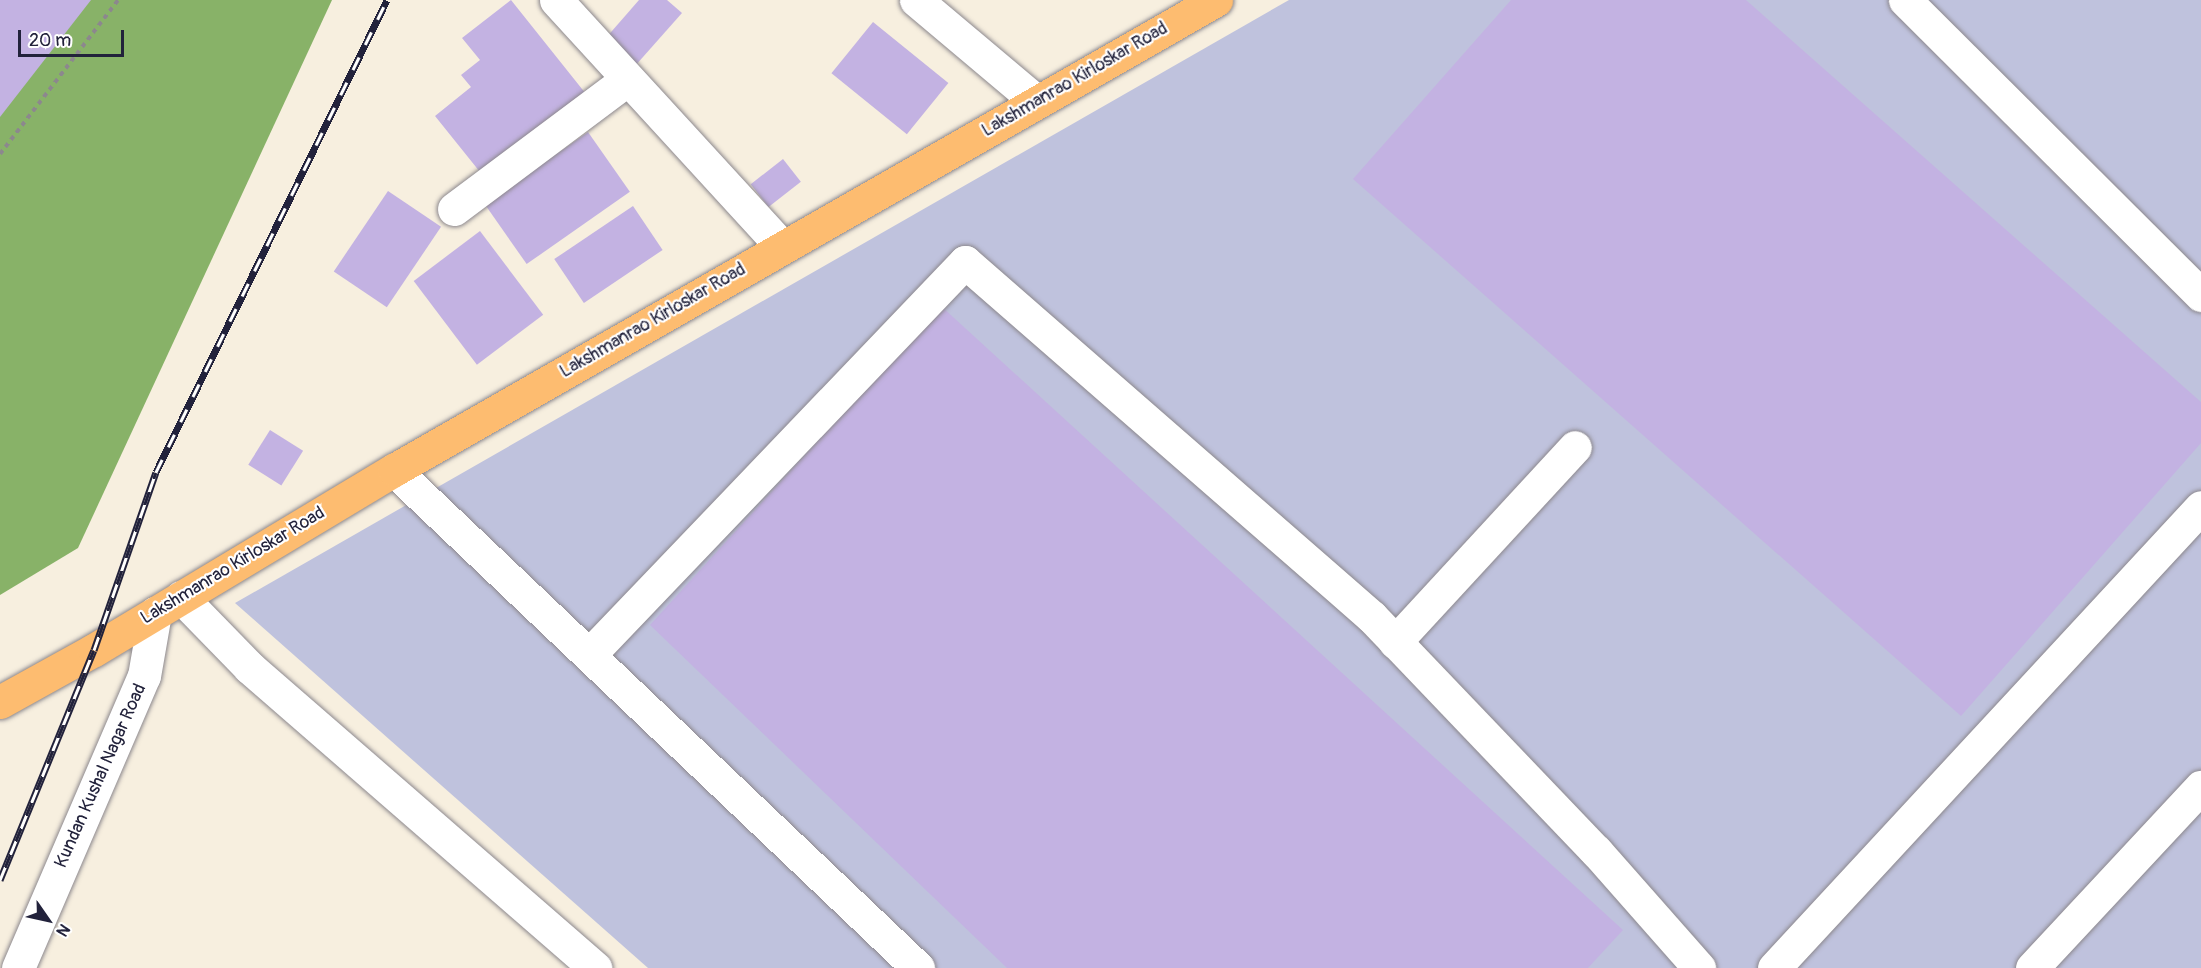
<!DOCTYPE html>
<style>
body{margin:0}
#map{position:relative;width:2201px;height:968px;overflow:hidden;background:#f7efdf;font-family:Pangolin,sans-serif}
div>[style]{position:absolute}
[style*='--x']{left:calc(var(--x)*1px);top:calc(var(--y)*1px);width:calc(var(--w)*1px);rotate:calc(var(--a)*1deg)}
.industrial>*{inset:0;background:#bfc2dd}
.forest>*{inset:0;background:#88b268}
.building>*{inset:0;background:#c3b2e2;transform-origin:0 0}
.path>*{height:4px;margin-top:-2px;transform-origin:0;background:repeating-linear-gradient(90deg,#8c888d 0 4.5px,transparent 0 9px)}
.roads{filter:drop-shadow(0 0 2px #8c888d) drop-shadow(0 0 2px #8c888d)}
.minor>*{height:33px;margin:-16.5px;padding:0 16.5px;transform-origin:16.5px;border-radius:16.5px;background:#fff}
.major>*{height:33px;margin:-16.5px;padding:0 16.5px;transform-origin:16.5px;border-radius:16.5px;background:#fdbc70}
.rail>*{height:7px;margin-top:-3.5px;transform-origin:0;background:repeating-linear-gradient(90deg,#fff 0 14px,#22223b 0 28px);box-sizing:border-box;border-block:2px solid #22223b}
span{translate:-50% -50%;white-space:nowrap;text-align:center;line-height:1.15;-webkit-text-stroke:4.5px #fff;paint-order:stroke}
.street-label{font-size:18px;color:#22223b}
.north{position:absolute;left:18px;top:890px;width:60px;height:60px;-webkit-text-stroke:4px #fff;paint-order:stroke;rotate:124deg;font-size:16px;font-weight:700;line-height:24px;text-align:center;color:#22223b}
.north::after{content:'';display:block;margin:auto;width:21px;height:27px;background:#22223b;clip-path:polygon(50% 0,100% 100%,50% 72%,0 100%)}
.scale{position:absolute;left:18px;top:30px;width:106px;height:27px;box-sizing:border-box;border:3px solid #22223b;border-top:0;padding-left:8px;font-size:18px;line-height:21px;white-space:nowrap;color:#22223b;-webkit-text-stroke:4px #fff;paint-order:stroke}
</style>
<div id="map">
<div class="industrial">
<div style="clip-path:polygon(1289px 0,2201px 0,2201px 968px,648px 968px,235px 603px)"></div>
</div>
<div class="forest">
<div style="clip-path:polygon(0 0,332px 0,78px 548px,0 595px)"></div>
</div>
<div class="building">
<div style="clip-path:polygon(0 0,91px 0,0 117px)"></div>
<div style="clip-path:polygon(511px 0,586px 94px,484px 177px,435px 116px,471px 87px,461px 75px,480px 60px,462px 38px)"></div>
<div style="clip-path:polygon(639px 0,667px 0,682px 13px,635px 66px,605px 39px)"></div>
<div style="clip-path:polygon(1511px 0,1746px 0,2201px 402px,2201px 443px,1961px 716px,1353px 179px)"></div>
<div style="left:873px;top:22px;width:97px;height:66px;rotate:39deg"></div>
<div style="left:588px;top:132px;width:73px;height:126px;rotate:55deg"></div>
<div style="left:783px;top:159px;width:29px;height:41px;rotate:52deg"></div>
<div style="left:388px;top:191px;width:64px;height:97px;rotate:34deg"></div>
<div style="left:633px;top:206px;width:53px;height:95px;rotate:56deg"></div>
<div style="left:480px;top:231px;width:105px;height:83px;rotate:53deg"></div>
<div style="clip-path:polygon(941px 306px,1623px 930px,1588px 968px,1007px 968px,650px 625px)"></div>
<div style="left:270px;top:430px;width:39px;height:41px;rotate:32deg"></div>
</div>
<div class="path">
<div style="--x:0;--y:154;--w:194;--a:-52.5"></div>
</div>
<div class="roads">
<div class="minor">
<div style="--x:556;--y:0;--w:335;--a:47.5"></div>
<div style="--x:916;--y:0;--w:158;--a:40.1"></div>
<div style="--x:1905;--y:0;--w:418;--a:44.9"></div>
<div style="--x:454;--y:209;--w:217;--a:-36.8"></div>
<div style="--x:394;--y:470;--w:723;--a:43.54"></div>
<div style="--x:181;--y:597;--w:98;--a:45.8"></div>
<div style="--x:249;--y:667;--w:459;--a:41"></div>
<div style="--x:1395;--y:642;--w:265;--a:-47.3"></div>
<div style="--x:589;--y:655;--w:544;--a:-46.27"></div>
<div style="--x:965;--y:262;--w:540;--a:41.1"></div>
<div style="--x:1372;--y:617;--w:324;--a:46.3"></div>
<div style="--x:1596;--y:851;--w:156;--a:48.6"></div>
<div style="--x:18;--y:968;--w:318;--a:-66.7"></div>
<div style="--x:144;--y:676;--w:64;--a:-80.1"></div>
<div style="--x:1774;--y:968;--w:628;--a:-47.19"></div>
<div style="--x:2032;--y:968;--w:248;--a:-47"></div>
</div>
<div class="major">
<div style="--x:0;--y:702;--w:107;--a:-29"></div>
<div style="--x:94;--y:650;--w:350;--a:-31"></div>
<div style="--x:394;--y:470;--w:947;--a:-29.76"></div>
</div>
</div>
<div class="rail">
<div style="--x:0;--y:880;--w:248;--a:-67.8"></div>
<div style="--x:94;--y:650;--w:188;--a:-70.8"></div>
<div style="--x:156;--y:472;--w:525;--a:-63.92"></div>
</div>
<div class="street-label">
<span style="left:1075px;top:80px;rotate:-30deg">Lakshmanrao Kirloskar Road</span>
<span style="left:653px;top:321px;rotate:-30deg">Lakshmanrao Kirloskar Road</span>
<span style="left:233px;top:566px;rotate:-31deg">Lakshmanrao Kirloskar Road</span>
<span style="left:101px;top:776px;rotate:-66deg">Kundan Kushal Nagar Road</span>
</div>
<div class="north">N</div>
<div class="scale">20 m</div>
</div>
